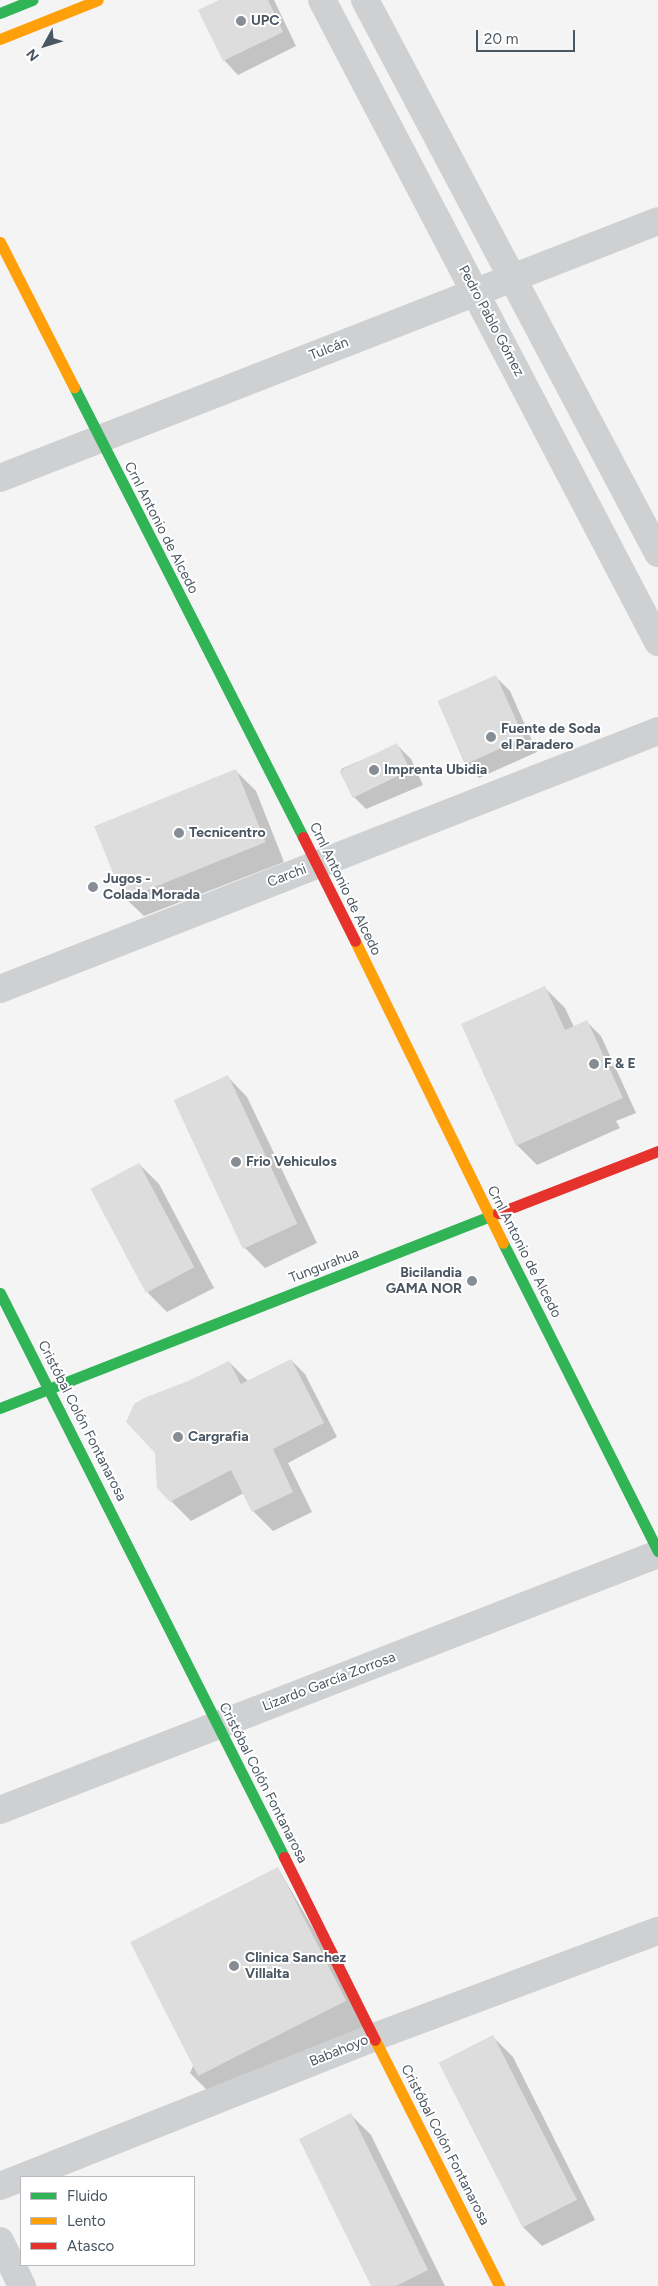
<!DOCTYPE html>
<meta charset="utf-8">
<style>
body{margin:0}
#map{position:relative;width:658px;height:2286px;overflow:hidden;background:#f4f4f4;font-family:Figtree,sans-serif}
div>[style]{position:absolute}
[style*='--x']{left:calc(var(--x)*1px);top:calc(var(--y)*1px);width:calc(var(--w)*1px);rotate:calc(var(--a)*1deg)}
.shadow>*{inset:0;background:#0003}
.building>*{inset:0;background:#ddddde;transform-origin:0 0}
.street>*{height:28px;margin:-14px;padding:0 14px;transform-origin:14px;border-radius:14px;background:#ced0d2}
.fast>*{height:11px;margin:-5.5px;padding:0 5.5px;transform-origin:5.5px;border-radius:5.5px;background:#30b455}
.slow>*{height:11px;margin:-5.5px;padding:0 5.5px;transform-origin:5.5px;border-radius:5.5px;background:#ff9f0a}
.jam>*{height:11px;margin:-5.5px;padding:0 5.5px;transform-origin:5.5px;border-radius:5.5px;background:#e5322d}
.dots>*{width:14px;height:14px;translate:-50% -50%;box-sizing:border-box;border:2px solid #fff;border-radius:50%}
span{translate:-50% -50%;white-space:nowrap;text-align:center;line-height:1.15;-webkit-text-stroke:4px #fff;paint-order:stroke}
.poi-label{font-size:14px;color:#4a5661;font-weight:700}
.left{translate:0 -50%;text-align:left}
.right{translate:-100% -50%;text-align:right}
.street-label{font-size:14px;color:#4a5661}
.legend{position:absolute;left:20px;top:2176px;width:175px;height:90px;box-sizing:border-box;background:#fff;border:1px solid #b7bbc0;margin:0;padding:6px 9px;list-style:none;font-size:15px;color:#4a5661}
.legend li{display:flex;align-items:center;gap:10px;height:25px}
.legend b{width:25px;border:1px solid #b7bbc0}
.north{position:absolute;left:20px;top:20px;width:50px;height:50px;-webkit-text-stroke:4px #fff;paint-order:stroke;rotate:231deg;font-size:14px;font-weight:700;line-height:20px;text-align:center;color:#4a5661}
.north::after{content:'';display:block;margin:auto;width:18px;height:22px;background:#4a5661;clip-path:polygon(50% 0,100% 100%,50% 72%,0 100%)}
.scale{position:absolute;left:476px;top:30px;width:99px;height:22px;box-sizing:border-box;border:2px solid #4a5661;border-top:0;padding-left:6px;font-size:15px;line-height:18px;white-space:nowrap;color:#4a5661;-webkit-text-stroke:4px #fff;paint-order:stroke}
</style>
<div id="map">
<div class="shadow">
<div style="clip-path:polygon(222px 0,274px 0,296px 46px,238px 75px,224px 60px,200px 11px)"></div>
<div style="clip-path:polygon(496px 677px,510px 691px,537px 752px,479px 778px,465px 764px,438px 701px)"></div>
<div style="clip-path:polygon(397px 745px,411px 759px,423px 785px,366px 809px,352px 795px,341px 769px)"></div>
<div style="clip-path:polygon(236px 771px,256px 791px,284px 862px,144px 916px,124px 897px)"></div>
<div style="clip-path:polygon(545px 988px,565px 1008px,574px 1027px,587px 1022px,601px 1036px,636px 1113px,616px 1121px,620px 1128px,537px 1165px,517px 1145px)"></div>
<div style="clip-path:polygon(228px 1077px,247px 1097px,317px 1243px,265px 1268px,245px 1248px)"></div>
<div style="clip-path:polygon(139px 1164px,159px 1184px,214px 1288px,167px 1312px,148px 1293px)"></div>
<div style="clip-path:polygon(291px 1360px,305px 1374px,337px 1437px,288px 1463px,312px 1512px,273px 1531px,253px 1511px,244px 1493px,191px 1521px,171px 1501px,189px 1382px,229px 1362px,248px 1381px)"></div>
<div style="clip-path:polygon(278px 1868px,369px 2025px,214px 2097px,190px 2073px)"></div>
<div style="clip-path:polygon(493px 2037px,513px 2057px,595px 2220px,542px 2246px,522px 2226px)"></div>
<div style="clip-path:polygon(351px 2115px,371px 2135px,445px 2286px,373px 2286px)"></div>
</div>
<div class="building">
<div style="clip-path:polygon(219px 0,268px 0,283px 32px,223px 61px,198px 10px)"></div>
<div style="left:496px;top:675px;width:69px;height:64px;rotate:66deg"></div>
<div style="left:397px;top:743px;width:30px;height:64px;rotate:64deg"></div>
<div style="left:236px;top:769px;width:79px;height:153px;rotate:68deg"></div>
<div style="clip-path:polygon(545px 986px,565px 1030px,587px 1020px,623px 1098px,516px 1146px,461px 1024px)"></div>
<div style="left:228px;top:1075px;width:164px;height:60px;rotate:65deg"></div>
<div style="left:139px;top:1163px;width:118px;height:55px;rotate:62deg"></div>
<div style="clip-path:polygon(291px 1359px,324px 1423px,273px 1449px,293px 1492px,252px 1512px,231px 1470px,170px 1502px,157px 1488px,155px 1453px,126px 1422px,134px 1404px,144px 1398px,188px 1381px,229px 1361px,241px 1384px)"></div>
<div style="left:278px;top:1867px;width:150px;height:166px;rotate:63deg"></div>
<div style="left:493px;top:2035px;width:185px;height:61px;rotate:63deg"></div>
<div style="clip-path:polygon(351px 2113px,428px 2270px,396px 2286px,371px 2286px,299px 2139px)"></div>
</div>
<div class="street">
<div style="--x:322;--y:0;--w:725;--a:62.37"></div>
<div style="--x:365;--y:0;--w:626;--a:62.08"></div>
<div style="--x:0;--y:478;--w:706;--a:-21.33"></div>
<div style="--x:0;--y:989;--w:707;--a:-21.41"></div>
<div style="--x:0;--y:1810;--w:706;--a:-21.26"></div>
<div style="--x:23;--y:2177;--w:378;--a:-21.7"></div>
<div style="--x:374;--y:2037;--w:303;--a:-20.5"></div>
<div style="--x:0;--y:2186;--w:22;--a:-21"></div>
<div style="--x:0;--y:2241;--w:50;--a:63.9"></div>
</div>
<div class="fast">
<div style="--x:0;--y:13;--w:35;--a:-22"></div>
<div style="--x:74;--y:387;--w:505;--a:63.03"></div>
<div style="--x:503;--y:1243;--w:345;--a:63.3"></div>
<div style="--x:0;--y:1293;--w:631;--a:63.27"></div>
<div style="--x:0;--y:1408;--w:535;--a:-21.38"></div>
</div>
<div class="slow">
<div style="--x:0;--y:39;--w:105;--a:-21.7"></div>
<div style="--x:0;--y:242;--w:163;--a:63"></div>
<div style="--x:355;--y:941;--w:336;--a:63.9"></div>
<div style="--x:375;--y:2040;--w:275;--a:63.2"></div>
</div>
<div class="jam">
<div style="--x:303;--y:837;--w:116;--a:63.4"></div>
<div style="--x:498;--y:1213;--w:172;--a:-21.2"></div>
<div style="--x:284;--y:1857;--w:204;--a:63.6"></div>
</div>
<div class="dots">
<div style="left:241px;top:21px;background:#868d94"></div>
<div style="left:491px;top:737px;background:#868d94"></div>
<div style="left:374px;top:770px;background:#868d94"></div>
<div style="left:179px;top:833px;background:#868d94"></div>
<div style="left:93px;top:887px;background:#868d94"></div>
<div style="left:594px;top:1064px;background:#868d94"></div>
<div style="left:236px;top:1162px;background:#868d94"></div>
<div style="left:472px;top:1281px;background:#868d94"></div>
<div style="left:178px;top:1437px;background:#868d94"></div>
<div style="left:234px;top:1966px;background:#868d94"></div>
</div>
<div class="poi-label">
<span class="left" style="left:251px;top:21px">UPC</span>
<span class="left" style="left:501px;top:737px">Fuente de Soda<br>el Paradero</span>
<span class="left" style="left:384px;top:770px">Imprenta Ubidia</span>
<span class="left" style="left:189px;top:833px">Tecnicentro</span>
<span class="left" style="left:103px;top:887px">Jugos -<br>Colada Morada</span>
<span class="left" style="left:604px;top:1064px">F &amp; E</span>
<span class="left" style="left:246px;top:1162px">Frio Vehiculos</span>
<span class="right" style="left:462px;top:1281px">Bicilandia<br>GAMA NOR</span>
<span class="left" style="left:188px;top:1437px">Cargrafia</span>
<span class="left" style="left:245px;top:1966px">Clinica Sanchez<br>Villalta</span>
</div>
<div class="street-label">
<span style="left:491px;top:321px;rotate:62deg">Pedro Pablo Gómez</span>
<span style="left:329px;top:349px;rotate:-21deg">Tulcán</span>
<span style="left:161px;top:528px;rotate:63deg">Crnl Antonio de Alcedo</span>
<span style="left:287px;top:876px;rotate:-21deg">Carchi</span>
<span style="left:345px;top:889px;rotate:64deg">Crnl Antonio de Alcedo</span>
<span style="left:524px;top:1252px;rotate:63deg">Crnl Antonio de Alcedo</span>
<span style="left:324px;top:1266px;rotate:-21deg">Tungurahua</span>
<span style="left:82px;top:1421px;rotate:63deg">Cristóbal Colón Fontanarosa</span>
<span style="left:329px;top:1682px;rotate:-21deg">Lizardo García Zorrosa</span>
<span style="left:263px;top:1783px;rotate:63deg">Cristóbal Colón Fontanarosa</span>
<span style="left:339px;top:2051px;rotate:-22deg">Babahoyo</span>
<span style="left:445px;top:2145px;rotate:63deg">Cristóbal Colón Fontanarosa</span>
</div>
<ul class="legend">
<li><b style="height:6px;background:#30b455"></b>Fluido</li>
<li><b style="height:6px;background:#ff9f0a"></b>Lento</li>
<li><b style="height:6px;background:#e5322d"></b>Atasco</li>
</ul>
<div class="north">N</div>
<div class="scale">20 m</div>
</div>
